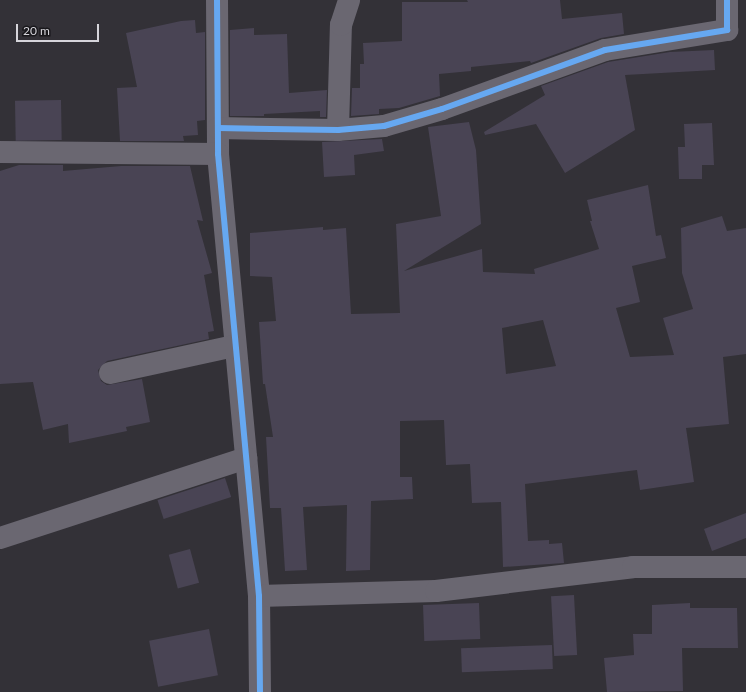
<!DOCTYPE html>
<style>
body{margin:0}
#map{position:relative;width:746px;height:692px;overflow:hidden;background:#333137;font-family:Lato,sans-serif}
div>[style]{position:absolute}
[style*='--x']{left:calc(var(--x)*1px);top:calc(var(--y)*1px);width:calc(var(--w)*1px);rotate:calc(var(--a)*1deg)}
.building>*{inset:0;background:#494454;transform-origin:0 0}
.street>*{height:22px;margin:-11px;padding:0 11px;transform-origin:11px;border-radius:11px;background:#6a6771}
.cycleway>*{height:6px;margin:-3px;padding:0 3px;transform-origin:3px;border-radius:3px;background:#66a8f1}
span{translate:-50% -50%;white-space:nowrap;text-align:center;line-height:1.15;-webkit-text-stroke:3.5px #19181c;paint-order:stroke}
.scale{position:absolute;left:16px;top:24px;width:83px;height:18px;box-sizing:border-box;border:2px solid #d6d5db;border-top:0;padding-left:5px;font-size:12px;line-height:14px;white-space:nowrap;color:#d6d5db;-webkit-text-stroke:3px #19181c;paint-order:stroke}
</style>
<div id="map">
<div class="building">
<div style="clip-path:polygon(467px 0,560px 0,562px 19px,622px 13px,624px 34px,601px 38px,531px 63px,530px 61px,471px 67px,471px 71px,439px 74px,440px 96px,399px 108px,379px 109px,379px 114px,351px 116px,352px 88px,360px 88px,360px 64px,364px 64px,363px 43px,402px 41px,402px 2px,468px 2px)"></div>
<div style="clip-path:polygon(195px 20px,196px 33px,205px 32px,205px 120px,197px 121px,198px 135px,183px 136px,184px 141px,120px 141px,117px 88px,137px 87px,126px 33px,181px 21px)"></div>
<div style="clip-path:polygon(254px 28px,254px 35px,287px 34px,289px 93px,327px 90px,326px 117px,320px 117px,320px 111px,264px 114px,264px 116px,230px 116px,230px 30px)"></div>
<div style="clip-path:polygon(714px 50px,715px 70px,625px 75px,635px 130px,565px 173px,536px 124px,485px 135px,484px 132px,545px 95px,541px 86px,608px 62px,670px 52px)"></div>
<div style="left:61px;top:100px;width:40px;height:46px;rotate:89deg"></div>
<div style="clip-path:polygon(evenodd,469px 122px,476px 150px,481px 224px,404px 271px,482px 249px,483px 272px,535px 274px,534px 269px,599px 249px,590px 221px,592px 221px,587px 200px,648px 185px,656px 236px,661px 235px,666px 258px,632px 266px,640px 302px,616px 308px,630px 357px,674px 355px,663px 318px,693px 309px,682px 273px,681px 228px,722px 216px,727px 231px,746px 228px,746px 354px,723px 357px,729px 424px,686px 428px,694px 482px,640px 490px,637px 470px,525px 484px,528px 541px,549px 540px,549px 544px,562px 543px,564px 563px,503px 567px,501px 502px,472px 503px,470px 464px,446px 465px,444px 420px,400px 421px,400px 477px,412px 477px,413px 499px,371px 501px,370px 570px,346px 571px,347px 505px,303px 507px,307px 570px,285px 571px,281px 508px,270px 508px,266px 437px,273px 437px,265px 384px,263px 384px,259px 322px,276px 321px,272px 277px,250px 276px,250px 233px,323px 227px,323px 230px,346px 228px,351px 314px,400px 313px,396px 224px,441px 216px,428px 127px,469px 122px,543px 320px,556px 366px,506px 374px,502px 328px,543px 320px)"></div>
<div style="clip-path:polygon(712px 123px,714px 165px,702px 165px,702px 179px,679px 179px,678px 147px,685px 147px,684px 124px)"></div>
<div style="clip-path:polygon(382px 139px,384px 151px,354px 155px,355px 175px,324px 177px,322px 142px)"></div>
<div style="clip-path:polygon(19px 165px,63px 165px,63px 171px,121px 166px,190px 166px,203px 221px,197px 220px,212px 273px,204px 275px,214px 331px,208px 332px,209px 339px,107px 361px,98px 370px,101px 381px,107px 385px,142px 379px,150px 422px,126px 427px,127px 431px,69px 443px,68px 424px,43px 430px,33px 382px,0 384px,0 171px)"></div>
<div style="left:225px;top:478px;width:20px;height:71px;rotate:72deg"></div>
<div style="clip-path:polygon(746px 513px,746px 538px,712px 551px,704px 529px)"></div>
<div style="left:190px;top:549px;width:35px;height:22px;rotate:75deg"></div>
<div style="left:574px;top:595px;width:60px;height:23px;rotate:87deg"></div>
<div style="left:479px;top:603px;width:36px;height:56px;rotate:88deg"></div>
<div style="clip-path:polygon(690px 603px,690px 608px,737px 608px,738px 648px,682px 648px,683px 691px,607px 692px,604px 658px,634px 655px,633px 634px,652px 634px,652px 605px)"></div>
<div style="left:209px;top:629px;width:47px;height:61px;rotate:79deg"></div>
<div style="left:552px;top:645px;width:24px;height:91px;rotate:88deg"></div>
</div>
<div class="street">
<div style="--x:217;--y:0;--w:154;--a:89.6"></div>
<div style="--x:218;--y:154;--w:444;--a:84.7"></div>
<div style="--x:259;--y:596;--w:96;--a:89.4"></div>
<div style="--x:218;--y:128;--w:120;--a:1"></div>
<div style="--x:338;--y:130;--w:46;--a:-5"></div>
<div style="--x:384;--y:126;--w:60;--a:-16.3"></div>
<div style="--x:442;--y:109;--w:173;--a:-19.9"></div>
<div style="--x:605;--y:50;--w:124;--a:-9.3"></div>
<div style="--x:727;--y:30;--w:30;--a:-90"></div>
<div style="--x:338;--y:130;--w:105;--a:-88.4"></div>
<div style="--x:341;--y:25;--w:26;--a:-72"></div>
<div style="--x:0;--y:152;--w:218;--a:0.5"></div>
<div style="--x:110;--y:373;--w:127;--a:-12.3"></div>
<div style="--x:0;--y:538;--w:259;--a:-18"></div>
<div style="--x:259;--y:596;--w:177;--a:-1.6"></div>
<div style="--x:436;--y:591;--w:198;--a:-6.9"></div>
<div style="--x:633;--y:567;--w:113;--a:0"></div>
</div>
<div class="cycleway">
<div style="--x:217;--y:0;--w:154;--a:89.6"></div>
<div style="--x:218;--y:154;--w:444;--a:84.7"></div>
<div style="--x:259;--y:596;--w:96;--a:89.4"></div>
<div style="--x:218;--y:128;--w:120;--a:1"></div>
<div style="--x:338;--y:130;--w:46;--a:-5"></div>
<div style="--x:384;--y:126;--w:60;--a:-16.3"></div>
<div style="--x:442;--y:109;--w:173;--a:-19.9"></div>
<div style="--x:605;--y:50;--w:124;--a:-9.3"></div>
<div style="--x:727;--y:30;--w:30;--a:-90"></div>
</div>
<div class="scale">20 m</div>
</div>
